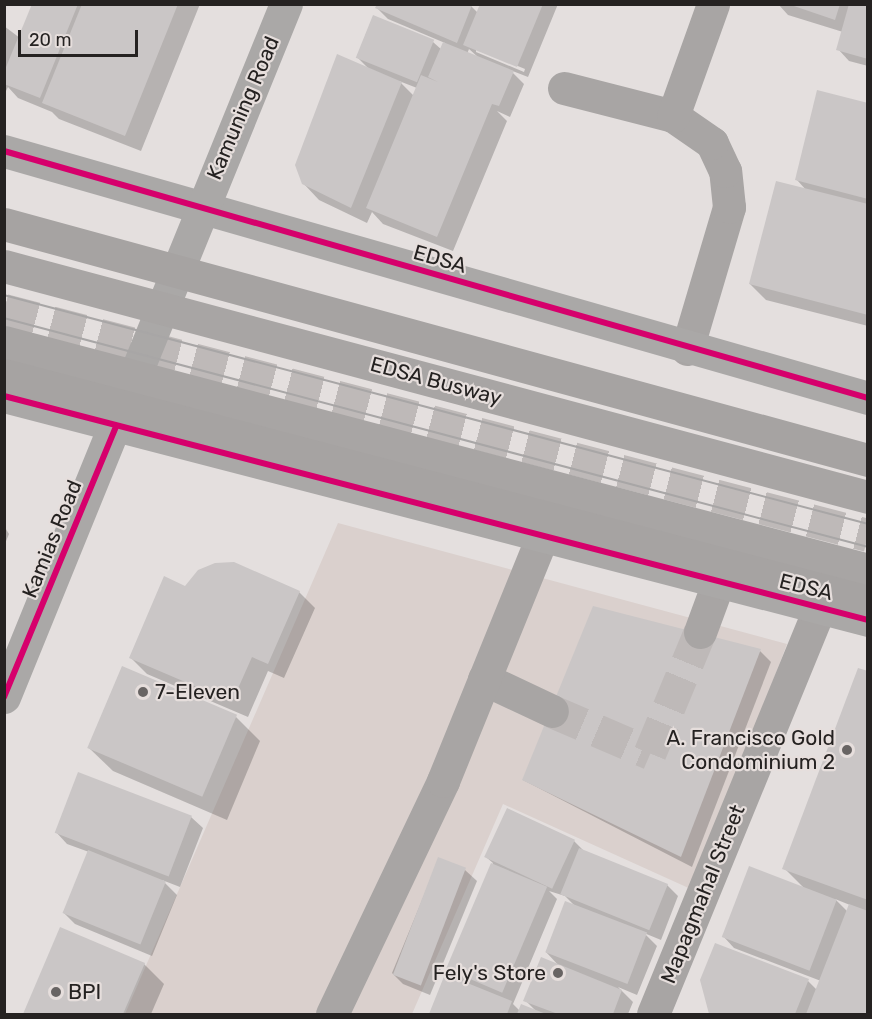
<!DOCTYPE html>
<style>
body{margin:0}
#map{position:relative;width:872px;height:1019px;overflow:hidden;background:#e4dfde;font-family:Rubik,sans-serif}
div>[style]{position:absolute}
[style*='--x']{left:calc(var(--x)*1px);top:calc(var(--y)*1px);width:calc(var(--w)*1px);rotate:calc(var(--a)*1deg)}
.built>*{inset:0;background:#dad0cd}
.shadow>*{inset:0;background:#0003}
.building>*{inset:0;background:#cac6c6;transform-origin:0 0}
.minor-tunnel>*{height:33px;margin-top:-16.5px;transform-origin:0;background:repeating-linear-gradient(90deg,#beb9b8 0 33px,transparent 0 49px)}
.minor>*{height:33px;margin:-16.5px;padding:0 16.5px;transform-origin:16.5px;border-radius:16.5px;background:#a8a5a4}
.major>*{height:33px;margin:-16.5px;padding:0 16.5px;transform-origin:16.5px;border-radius:16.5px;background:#aaa8a7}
.tram>*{height:1.5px;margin:-0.75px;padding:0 0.75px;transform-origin:0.75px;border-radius:0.75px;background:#a8a6a6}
.minor-bridge>*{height:33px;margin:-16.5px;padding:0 16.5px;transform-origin:16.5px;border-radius:16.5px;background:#a8a5a4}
.highway-bridge>*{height:33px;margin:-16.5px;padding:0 16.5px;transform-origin:16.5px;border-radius:16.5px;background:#a6a3a2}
.cycleway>*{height:6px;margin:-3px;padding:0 3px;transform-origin:3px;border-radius:3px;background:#d6006c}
.dots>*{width:16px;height:16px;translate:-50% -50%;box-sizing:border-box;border:3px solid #e6dedc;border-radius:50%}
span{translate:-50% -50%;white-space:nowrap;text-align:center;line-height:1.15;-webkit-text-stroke:4.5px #e6dedc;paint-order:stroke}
.street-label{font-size:21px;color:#252221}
.poi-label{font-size:21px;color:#252221}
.left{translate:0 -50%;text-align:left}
.right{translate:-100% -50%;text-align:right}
.frame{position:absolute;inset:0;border:6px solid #252221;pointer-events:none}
.scale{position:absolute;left:18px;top:30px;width:120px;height:27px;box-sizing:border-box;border:3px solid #252221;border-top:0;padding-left:8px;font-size:18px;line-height:21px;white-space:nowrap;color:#252221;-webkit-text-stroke:4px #e6dedc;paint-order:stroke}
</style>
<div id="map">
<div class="built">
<div style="clip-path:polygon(338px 523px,787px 644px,693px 890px,503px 804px,412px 1014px,125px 1014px)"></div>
</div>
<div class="shadow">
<div style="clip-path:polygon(34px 4px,200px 4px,141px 151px,59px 119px,52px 112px,18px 98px,8px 87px,4px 95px,4px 26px,20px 38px)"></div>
<div style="clip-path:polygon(evenodd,475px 4px,558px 4px,528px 77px,510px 70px,524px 84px,510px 117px,497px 111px,507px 121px,453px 251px,383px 224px,372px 212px,367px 223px,319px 200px,303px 183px,369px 69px,357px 57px,373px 17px,433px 42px,442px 50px,445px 43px,388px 19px,377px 8px,471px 6px,478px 13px,481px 7px,475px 4px,469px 49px,479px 58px,467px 54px,469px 49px,475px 4px,476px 49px,525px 69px,524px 72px,476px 52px,476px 49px,475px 4px,399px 81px,417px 88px,414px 96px,399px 81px)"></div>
<div style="clip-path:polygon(778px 4px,868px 4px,868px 66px,849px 61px,838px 49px,843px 32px,788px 15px)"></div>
<div style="clip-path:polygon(868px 104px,868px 326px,766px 300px,750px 284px,807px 191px,797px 180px)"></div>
<div style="clip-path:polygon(4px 526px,9px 534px,4px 546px)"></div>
<div style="clip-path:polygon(186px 587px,299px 592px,315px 608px,284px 678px,268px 671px,248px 717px,147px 674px,131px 658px)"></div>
<div style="clip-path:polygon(760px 651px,771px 662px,692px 867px,523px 780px)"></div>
<div style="clip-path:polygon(evenodd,868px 673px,868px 1014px,711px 1014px,702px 980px,808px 981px,817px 990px,821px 981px,734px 948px,723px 936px,804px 888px,784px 868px,868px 673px,835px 899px,850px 905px,848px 912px,835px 899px)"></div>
<div style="clip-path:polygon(236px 717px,260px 741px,227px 820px,113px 771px,88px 747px)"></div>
<div style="clip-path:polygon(191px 817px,203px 828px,180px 887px,162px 880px,177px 895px,152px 956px,75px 924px,64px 913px,89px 852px,67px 844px,56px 832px)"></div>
<div style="clip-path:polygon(evenodd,574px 841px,585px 852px,667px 885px,678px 896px,661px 940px,644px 933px,657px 946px,637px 995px,618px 987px,633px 1002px,628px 1014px,430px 1014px,445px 976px,463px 983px,449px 969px,493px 863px,486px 857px,574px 841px,549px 891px,565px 896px,575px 906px,546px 952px,560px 967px,525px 1000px,537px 1012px,520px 1011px,513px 1004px,557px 899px,549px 891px)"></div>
<div style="clip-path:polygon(439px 859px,465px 870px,477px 881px,430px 995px,403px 984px,392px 973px)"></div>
<div style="clip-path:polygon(60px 929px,144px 964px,164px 984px,151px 1014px,25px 1014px)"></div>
</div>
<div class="building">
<div style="clip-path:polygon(32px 4px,78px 4px,40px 98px,4px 84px,4px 72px)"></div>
<div style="clip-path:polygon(82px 4px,178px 4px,125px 136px,42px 103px)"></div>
<div style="clip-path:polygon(377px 4px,471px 4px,472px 5px,457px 43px,375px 8px)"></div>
<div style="clip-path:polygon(480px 4px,543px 4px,517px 67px,463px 45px)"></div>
<div style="clip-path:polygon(788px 4px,840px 4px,835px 20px)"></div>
<div style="clip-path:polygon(849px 4px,868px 4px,868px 59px,836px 50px)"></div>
<div style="left:373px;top:15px;width:66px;height:46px;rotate:22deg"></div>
<div style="clip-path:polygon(443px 42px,514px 71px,499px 106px,492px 104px,437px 237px,366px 208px,421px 75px,438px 82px,428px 77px)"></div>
<div style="clip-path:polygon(337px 54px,402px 82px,351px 208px,302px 184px,295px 165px)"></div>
<div style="clip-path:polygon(817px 90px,868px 103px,868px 199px,795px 180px)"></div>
<div style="clip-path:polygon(776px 181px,868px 204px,868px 315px,749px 284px)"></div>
<div style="clip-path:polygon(234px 562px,300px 591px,268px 664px,252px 657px,232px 702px,129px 658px,164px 576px,185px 586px,198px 570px,215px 563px)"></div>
<div style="clip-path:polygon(593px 606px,761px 649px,681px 857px,522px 780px)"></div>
<div style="left:122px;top:666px;width:125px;height:89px;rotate:23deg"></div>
<div style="clip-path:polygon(858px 668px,868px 671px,868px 900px,782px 869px)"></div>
<div style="left:78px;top:772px;width:122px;height:65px;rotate:21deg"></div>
<div style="left:507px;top:808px;width:75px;height:54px;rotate:25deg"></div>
<div style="left:579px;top:848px;width:96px;height:50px;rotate:22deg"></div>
<div style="left:88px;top:850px;width:84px;height:68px;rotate:22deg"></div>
<div style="left:438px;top:857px;width:30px;height:126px;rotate:21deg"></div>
<div style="left:491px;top:863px;width:61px;height:115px;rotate:23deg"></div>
<div style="left:749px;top:866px;width:94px;height:76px;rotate:21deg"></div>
<div style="left:565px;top:901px;width:88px;height:55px;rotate:21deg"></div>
<div style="clip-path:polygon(849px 904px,868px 911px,868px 1014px,806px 1014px)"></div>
<div style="clip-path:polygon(60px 927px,145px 963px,123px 1014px,23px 1014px)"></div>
<div style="clip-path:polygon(715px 943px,809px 979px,795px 1014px,709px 1014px,700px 980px)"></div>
<div style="clip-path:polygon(541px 957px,622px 990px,613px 1014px,558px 1014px,523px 1001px)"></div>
<div style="clip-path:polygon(445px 974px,512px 1001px,507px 1014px,429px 1014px)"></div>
<div style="clip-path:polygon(521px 1004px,546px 1014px,517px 1014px)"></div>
</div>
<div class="minor-tunnel">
<div style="--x:4;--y:310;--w:893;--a:14.6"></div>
<div style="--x:552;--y:711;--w:107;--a:23.2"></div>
<div style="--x:650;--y:753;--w:131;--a:-67.5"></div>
</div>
<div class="minor">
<div style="--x:564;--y:88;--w:113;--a:14.4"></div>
<div style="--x:687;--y:349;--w:148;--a:-73.5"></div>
<div style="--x:729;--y:207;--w:36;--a:-96"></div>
<div style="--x:725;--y:171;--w:31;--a:-115"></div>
<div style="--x:712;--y:143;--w:47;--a:-145.3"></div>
<div style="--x:673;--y:116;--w:119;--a:-70.3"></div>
<div style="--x:700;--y:632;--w:52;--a:-69.8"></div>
<div style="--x:484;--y:679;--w:75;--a:25.2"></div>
<div style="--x:332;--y:1014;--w:258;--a:-64.5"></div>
<div style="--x:443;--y:781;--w:263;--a:-67.9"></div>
<div style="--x:653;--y:1014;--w:440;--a:-67.7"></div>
</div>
<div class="major">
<div style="--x:4;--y:151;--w:899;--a:15.95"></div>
<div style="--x:4;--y:396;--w:893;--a:14.53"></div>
<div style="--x:4;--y:697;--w:748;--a:-67.86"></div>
</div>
<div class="tram">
<div style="--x:4;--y:295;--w:894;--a:14.84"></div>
<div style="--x:4;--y:318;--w:894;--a:14.84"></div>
</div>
<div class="minor-bridge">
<div style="--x:4;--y:266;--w:894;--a:14.97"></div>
<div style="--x:4;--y:342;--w:894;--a:14.78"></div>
</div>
<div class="highway-bridge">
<div style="--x:4;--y:224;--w:896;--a:15.28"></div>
<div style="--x:4;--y:375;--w:893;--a:14.72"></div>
</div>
<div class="cycleway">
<div style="--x:4;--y:151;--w:899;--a:15.95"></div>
<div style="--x:4;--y:396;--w:893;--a:14.53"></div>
<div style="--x:4;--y:697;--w:292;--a:-67.5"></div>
</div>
<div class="dots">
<div style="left:143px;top:692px;background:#686463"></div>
<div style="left:847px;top:750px;background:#686463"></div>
<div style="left:558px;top:973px;background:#686463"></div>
<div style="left:56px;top:992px;background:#686463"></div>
</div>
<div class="street-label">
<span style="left:243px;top:108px;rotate:-67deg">Kamuning Road</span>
<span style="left:440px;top:259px;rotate:16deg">EDSA</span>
<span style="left:436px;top:381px;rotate:15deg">EDSA Busway</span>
<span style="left:52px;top:539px;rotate:-68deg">Kamias Road</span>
<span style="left:806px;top:587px;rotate:14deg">EDSA</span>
<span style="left:703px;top:894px;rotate:-68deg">Mapagmahal Street</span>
</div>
<div class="poi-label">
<span class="left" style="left:155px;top:692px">7-Eleven</span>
<span class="right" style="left:835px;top:750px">A. Francisco Gold<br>Condominium 2</span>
<span class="right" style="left:546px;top:973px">Fely's Store</span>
<span class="left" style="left:68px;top:992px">BPI</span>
</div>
<div class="frame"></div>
<div class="scale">20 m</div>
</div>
